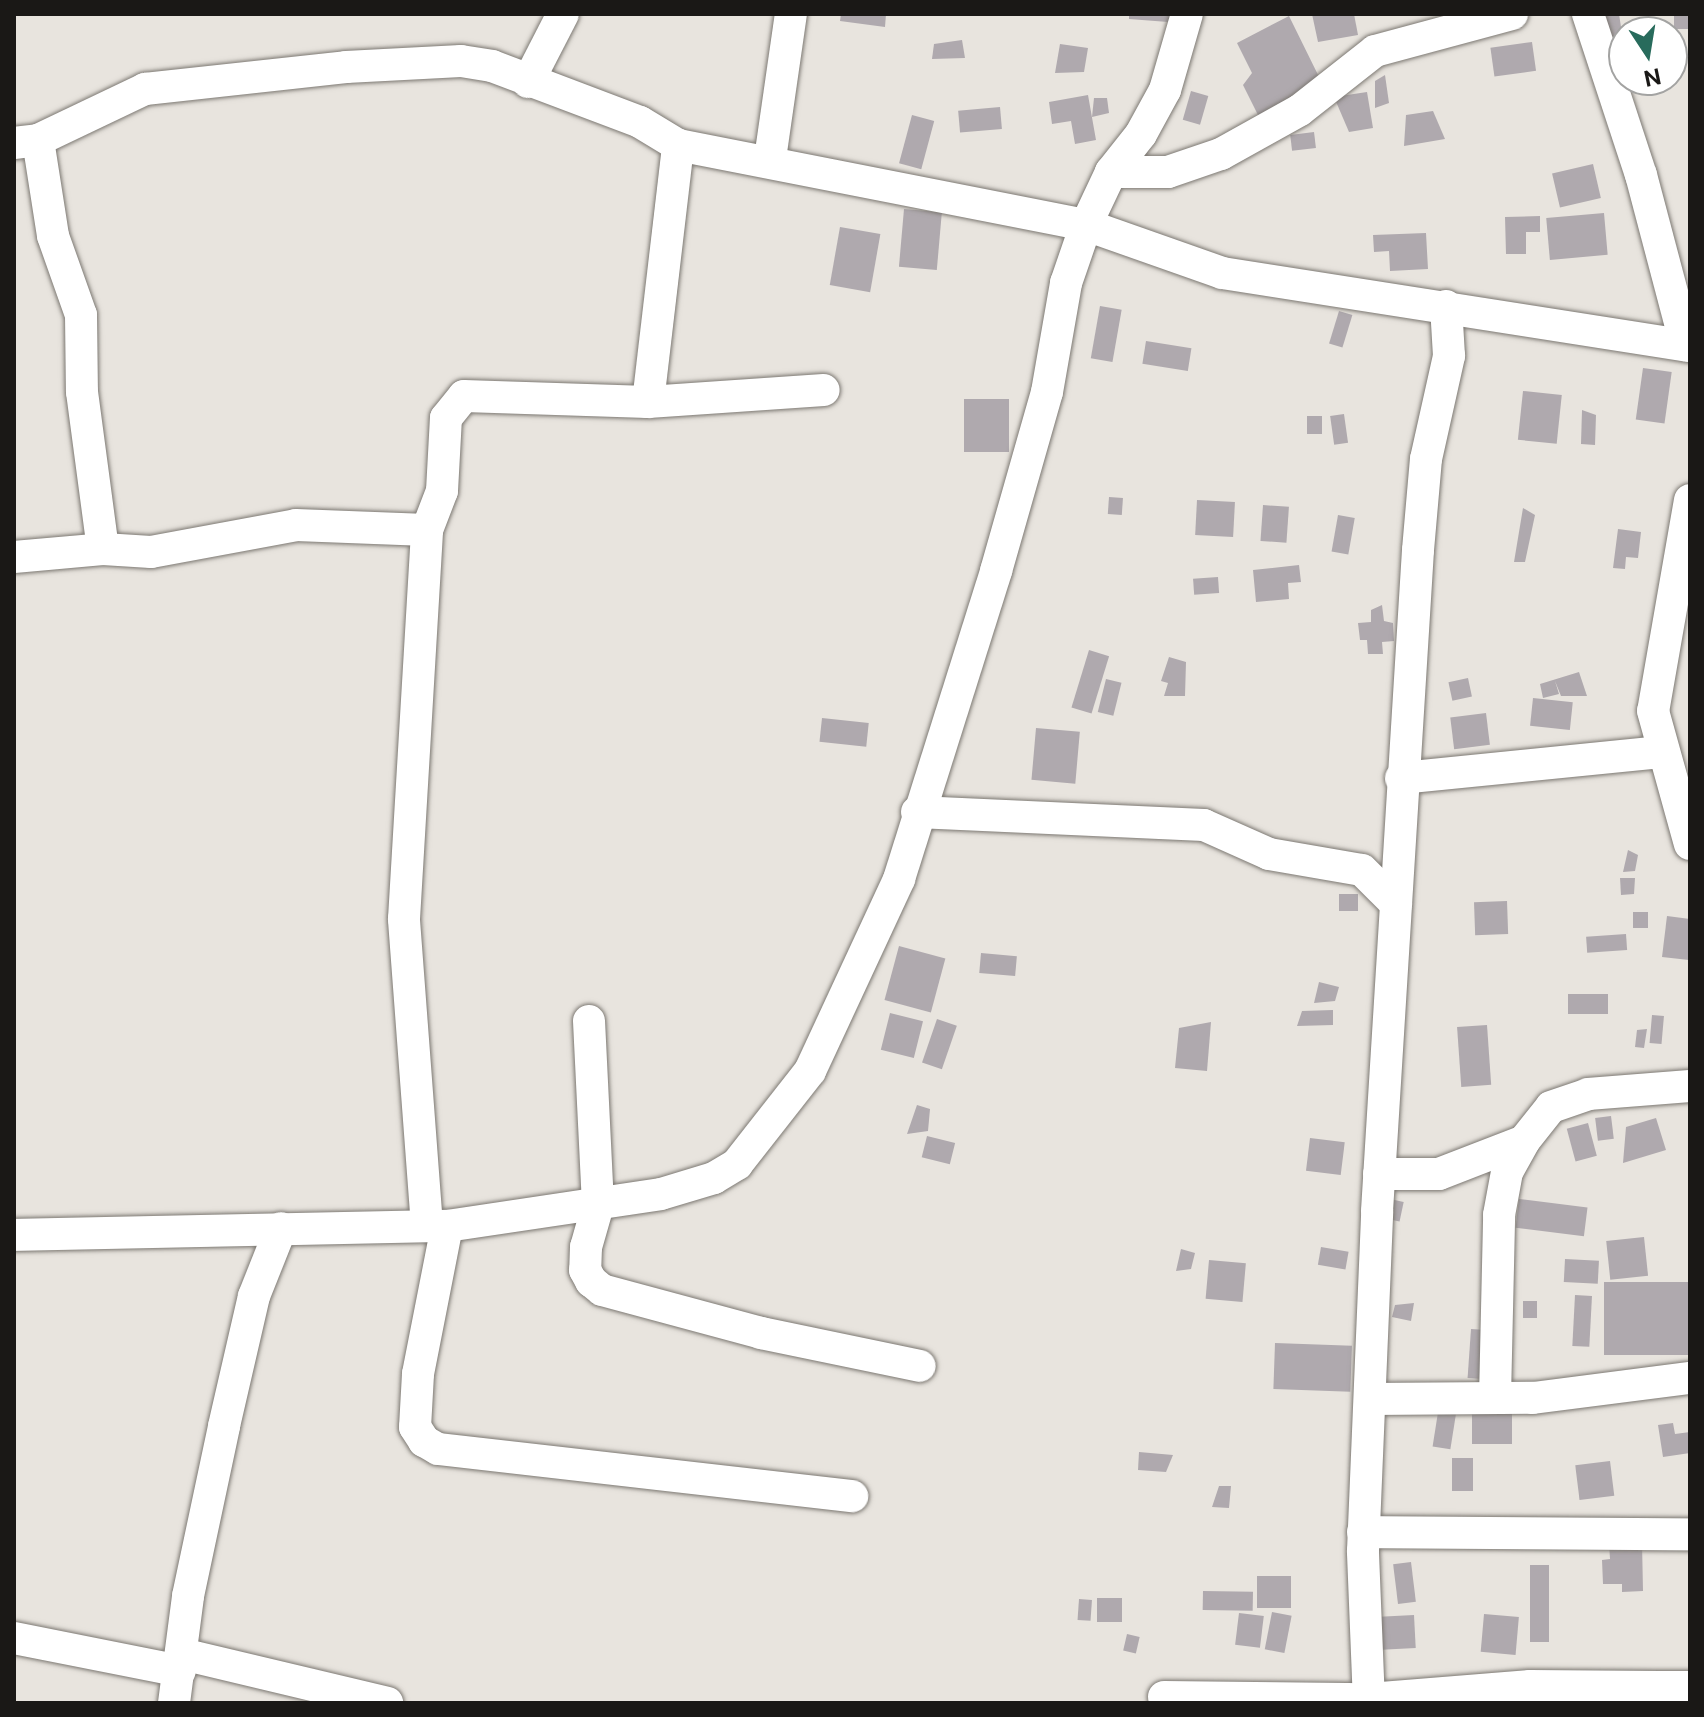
<!DOCTYPE html>
<style>
body{margin:0}
#map{position:relative;width:1704px;height:1717px;overflow:hidden;background:#e8e4de;font-family:"Public Sans",sans-serif}
div>[style]{position:absolute}
[style*='--x']{left:calc(var(--x)*1px);top:calc(var(--y)*1px);width:calc(var(--w)*1px);rotate:calc(var(--a)*1deg)}
.building>*{inset:0;background:#afa9ae;transform-origin:0 0}
.roads{filter:drop-shadow(0 0 2px #7c7872) drop-shadow(0 0 2px #7c7872)}
.minor>*{height:32px;margin:-16px;padding:0 16px;transform-origin:16px;border-radius:16px;background:#fff}
span{translate:-50% -50%;white-space:nowrap;text-align:center;line-height:1.15;-webkit-text-stroke:6px #fff;paint-order:stroke}
.frame{position:absolute;inset:0;border:16px solid #1a1816;pointer-events:none}
.north{position:absolute;left:1608px;top:16px;width:80px;height:80px;box-sizing:border-box;background:#fff;border:2px solid #a3a3a2;border-radius:50%;rotate:168deg;font-size:22px;font-weight:700;line-height:32px;text-align:center;color:#1a1816}
.north::after{content:'';display:block;margin:auto;width:28px;height:36px;background:#286b5c;clip-path:polygon(50% 0,100% 100%,50% 72%,0 100%)}
</style>
<div id="map">
<div class="building">
<div style="clip-path:polygon(841px 14px,886px 14px,885px 27px,840px 21px)"></div>
<div style="clip-path:polygon(1129px 14px,1181px 14px,1181px 23px,1129px 19px)"></div>
<div style="clip-path:polygon(1312px 14px,1354px 14px,1358px 35px,1318px 42px)"></div>
<div style="clip-path:polygon(1602px 14px,1619px 14px,1621px 27px,1639px 23px,1641px 32px,1624px 32px,1624px 56px,1611px 59px)"></div>
<div style="left:1690px;top:14px;width:15px;height:16px;rotate:90deg"></div>
<div style="clip-path:polygon(1289px 16px,1323px 85px,1259px 117px,1243px 85px,1252px 73px,1237px 43px)"></div>
<div style="clip-path:polygon(962px 40px,965px 58px,932px 59px,934px 44px)"></div>
<div style="left:1532px;top:42px;width:29px;height:42px;rotate:82deg"></div>
<div style="clip-path:polygon(1060px 44px,1088px 48px,1084px 72px,1055px 73px)"></div>
<div style="clip-path:polygon(1385px 75px,1389px 103px,1375px 108px,1375px 81px)"></div>
<div style="left:1191px;top:91px;width:18px;height:30px;rotate:16deg"></div>
<div style="clip-path:polygon(1367px 92px,1373px 128px,1349px 132px,1334px 97px)"></div>
<div style="clip-path:polygon(1088px 95px,1096px 140px,1075px 144px,1071px 121px,1052px 124px,1049px 102px)"></div>
<div style="clip-path:polygon(1094px 98px,1107px 98px,1109px 113px,1092px 117px)"></div>
<div style="left:1000px;top:107px;width:22px;height:42px;rotate:85deg"></div>
<div style="clip-path:polygon(1433px 111px,1445px 139px,1404px 146px,1406px 115px)"></div>
<div style="left:912px;top:115px;width:23px;height:50px;rotate:15deg"></div>
<div style="left:1314px;top:132px;width:16px;height:24px;rotate:83deg"></div>
<div style="left:1593px;top:164px;width:35px;height:42px;rotate:77deg"></div>
<div style="left:904px;top:209px;width:38px;height:58px;rotate:5deg"></div>
<div style="left:1604px;top:213px;width:42px;height:58px;rotate:85deg"></div>
<div style="clip-path:polygon(1540px 216px,1540px 232px,1526px 232px,1526px 254px,1506px 254px,1505px 217px)"></div>
<div style="left:840px;top:227px;width:41px;height:59px;rotate:10deg"></div>
<div style="clip-path:polygon(1426px 233px,1428px 269px,1390px 271px,1389px 251px,1374px 252px,1373px 235px)"></div>
<div style="left:1100px;top:306px;width:22px;height:53px;rotate:10deg"></div>
<div style="left:1339px;top:311px;width:14px;height:34px;rotate:17deg"></div>
<div style="left:1146px;top:341px;width:46px;height:23px;rotate:9deg"></div>
<div style="left:1643px;top:368px;width:29px;height:52px;rotate:8deg"></div>
<div style="left:1523px;top:391px;width:39px;height:49px;rotate:6deg"></div>
<div style="left:964px;top:399px;width:45px;height:53px"></div>
<div style="clip-path:polygon(1582px 410px,1596px 415px,1595px 445px,1581px 444px)"></div>
<div style="left:1344px;top:414px;width:29px;height:14px;rotate:82deg"></div>
<div style="left:1307px;top:416px;width:15px;height:18px"></div>
<div style="left:1109px;top:497px;width:14px;height:17px;rotate:4deg"></div>
<div style="left:1197px;top:500px;width:38px;height:35px;rotate:3deg"></div>
<div style="left:1263px;top:505px;width:26px;height:36px;rotate:4deg"></div>
<div style="clip-path:polygon(1523px 508px,1535px 515px,1525px 562px,1514px 562px)"></div>
<div style="left:1338px;top:515px;width:17px;height:37px;rotate:10deg"></div>
<div style="clip-path:polygon(1618px 529px,1641px 532px,1638px 558px,1626px 557px,1625px 569px,1613px 568px)"></div>
<div style="clip-path:polygon(1299px 565px,1301px 582px,1288px 583px,1289px 599px,1256px 602px,1253px 570px)"></div>
<div style="left:1218px;top:577px;width:16px;height:25px;rotate:86deg"></div>
<div style="clip-path:polygon(1382px 605px,1384px 621px,1393px 623px,1394px 641px,1382px 642px,1383px 654px,1368px 654px,1367px 640px,1360px 640px,1358px 623px,1371px 622px,1371px 610px)"></div>
<div style="left:1089px;top:650px;width:21px;height:60px;rotate:17deg"></div>
<div style="clip-path:polygon(1169px 657px,1186px 662px,1185px 696px,1164px 696px,1168px 683px,1161px 681px)"></div>
<div style="clip-path:polygon(1579px 672px,1587px 696px,1561px 696px,1555px 681px,1559px 694px,1543px 698px,1540px 684px)"></div>
<div style="left:1468px;top:678px;width:19px;height:20px;rotate:78deg"></div>
<div style="left:1106px;top:679px;width:16px;height:34px;rotate:14deg"></div>
<div style="left:1533px;top:698px;width:40px;height:28px;rotate:6deg"></div>
<div style="left:1486px;top:713px;width:32px;height:36px;rotate:83deg"></div>
<div style="left:822px;top:718px;width:47px;height:24px;rotate:6deg"></div>
<div style="left:1036px;top:728px;width:44px;height:52px;rotate:5deg"></div>
<div style="clip-path:polygon(1628px 850px,1638px 855px,1635px 871px,1623px 872px)"></div>
<div style="clip-path:polygon(1620px 878px,1635px 878px,1634px 894px,1621px 895px)"></div>
<div style="left:1339px;top:894px;width:19px;height:17px"></div>
<div style="left:1507px;top:901px;width:33px;height:33px;rotate:88deg"></div>
<div style="left:1633px;top:912px;width:15px;height:16px"></div>
<div style="clip-path:polygon(1667px 916px,1690px 919px,1689px 960px,1662px 957px)"></div>
<div style="left:1626px;top:934px;width:16px;height:40px;rotate:86deg"></div>
<div style="left:899px;top:946px;width:48px;height:56px;rotate:15deg"></div>
<div style="left:981px;top:953px;width:36px;height:20px;rotate:5deg"></div>
<div style="clip-path:polygon(1319px 982px,1339px 987px,1335px 1001px,1314px 1003px)"></div>
<div style="left:1568px;top:994px;width:40px;height:20px"></div>
<div style="clip-path:polygon(1333px 1010px,1333px 1025px,1297px 1026px,1302px 1011px)"></div>
<div style="left:890px;top:1013px;width:34px;height:38px;rotate:14deg"></div>
<div style="left:1652px;top:1015px;width:12px;height:28px;rotate:5deg"></div>
<div style="left:937px;top:1019px;width:21px;height:46px;rotate:19deg"></div>
<div style="clip-path:polygon(1211px 1022px,1207px 1071px,1175px 1068px,1179px 1028px)"></div>
<div style="left:1487px;top:1025px;width:60px;height:30px;rotate:86deg"></div>
<div style="clip-path:polygon(1647px 1029px,1644px 1048px,1635px 1047px,1637px 1030px)"></div>
<div style="clip-path:polygon(917px 1105px,930px 1109px,928px 1131px,907px 1134px)"></div>
<div style="left:1611px;top:1116px;width:23px;height:16px;rotate:83deg"></div>
<div style="clip-path:polygon(1656px 1118px,1666px 1150px,1623px 1163px,1626px 1127px)"></div>
<div style="left:1588px;top:1123px;width:34px;height:22px;rotate:75deg"></div>
<div style="left:927px;top:1136px;width:29px;height:22px;rotate:14deg"></div>
<div style="left:1310px;top:1138px;width:35px;height:33px;rotate:7deg"></div>
<div style="left:1390px;top:1199px;width:14px;height:20px;rotate:12deg"></div>
<div style="left:1519px;top:1199px;width:69px;height:29px;rotate:7deg"></div>
<div style="left:1644px;top:1237px;width:39px;height:38px;rotate:84deg"></div>
<div style="left:1321px;top:1247px;width:28px;height:18px;rotate:10deg"></div>
<div style="clip-path:polygon(1181px 1249px,1195px 1253px,1191px 1269px,1176px 1271px)"></div>
<div style="left:1565px;top:1259px;width:34px;height:23px;rotate:3deg"></div>
<div style="left:1209px;top:1260px;width:37px;height:39px;rotate:5deg"></div>
<div style="left:1690px;top:1282px;width:73px;height:86px;rotate:90deg"></div>
<div style="left:1575px;top:1295px;width:17px;height:51px;rotate:3deg"></div>
<div style="left:1523px;top:1301px;width:14px;height:17px"></div>
<div style="clip-path:polygon(1414px 1303px,1411px 1321px,1392px 1317px,1395px 1305px)"></div>
<div style="left:1471px;top:1329px;width:15px;height:49px;rotate:4deg"></div>
<div style="left:1275px;top:1343px;width:77px;height:46px;rotate:2deg"></div>
<div style="left:1472px;top:1405px;width:40px;height:39px"></div>
<div style="left:1439px;top:1406px;width:18px;height:41px;rotate:9deg"></div>
<div style="clip-path:polygon(1673px 1423px,1675px 1434px,1690px 1432px,1690px 1453px,1663px 1457px,1658px 1425px)"></div>
<div style="clip-path:polygon(1139px 1452px,1173px 1455px,1166px 1472px,1138px 1470px)"></div>
<div style="left:1452px;top:1458px;width:21px;height:33px"></div>
<div style="left:1610px;top:1461px;width:35px;height:35px;rotate:83deg"></div>
<div style="clip-path:polygon(1219px 1486px,1231px 1486px,1229px 1508px,1212px 1507px)"></div>
<div style="clip-path:polygon(1642px 1542px,1643px 1591px,1622px 1592px,1622px 1584px,1603px 1584px,1602px 1560px,1610px 1559px,1609px 1543px)"></div>
<div style="left:1411px;top:1562px;width:40px;height:18px;rotate:83deg"></div>
<div style="left:1530px;top:1565px;width:19px;height:77px"></div>
<div style="left:1257px;top:1576px;width:34px;height:32px"></div>
<div style="left:1203px;top:1591px;width:50px;height:19px;rotate:1deg"></div>
<div style="left:1097px;top:1598px;width:25px;height:24px"></div>
<div style="left:1079px;top:1599px;width:13px;height:21px;rotate:4deg"></div>
<div style="left:1272px;top:1612px;width:20px;height:38px;rotate:11deg"></div>
<div style="left:1239px;top:1613px;width:25px;height:32px;rotate:7deg"></div>
<div style="left:1484px;top:1614px;width:35px;height:38px;rotate:5deg"></div>
<div style="left:1414px;top:1615px;width:33px;height:39px;rotate:87deg"></div>
<div style="left:1127px;top:1634px;width:13px;height:17px;rotate:13deg"></div>
</div>
<div class="roads">
<div class="minor">
<div style="--x:1588;--y:14;--w:169;--a:71.8"></div>
<div style="--x:1641;--y:175;--w:176;--a:75.2"></div>
<div style="--x:528;--y:82;--w:76;--a:-62.8"></div>
<div style="--x:38;--y:140;--w:97;--a:81.1"></div>
<div style="--x:53;--y:236;--w:84;--a:70.5"></div>
<div style="--x:81;--y:315;--w:77;--a:89.3"></div>
<div style="--x:82;--y:392;--w:158;--a:82.4"></div>
<div style="--x:103;--y:549;--w:48;--a:3.6"></div>
<div style="--x:151;--y:552;--w:147;--a:-10.5"></div>
<div style="--x:296;--y:525;--w:131;--a:2.2"></div>
<div style="--x:427;--y:530;--w:42;--a:-69"></div>
<div style="--x:442;--y:491;--w:73;--a:-86.9"></div>
<div style="--x:446;--y:418;--w:28;--a:-51"></div>
<div style="--x:464;--y:396;--w:184;--a:1.9"></div>
<div style="--x:648;--y:402;--w:176;--a:-3.9"></div>
<div style="--x:14;--y:143;--w:24;--a:-7"></div>
<div style="--x:38;--y:140;--w:119;--a:-25.5"></div>
<div style="--x:145;--y:89;--w:202;--a:-6.2"></div>
<div style="--x:346;--y:67;--w:115;--a:-3"></div>
<div style="--x:461;--y:61;--w:31;--a:9"></div>
<div style="--x:492;--y:66;--w:158;--a:20.7"></div>
<div style="--x:640;--y:122;--w:44;--a:31.2"></div>
<div style="--x:678;--y:145;--w:416;--a:11.1"></div>
<div style="--x:1086;--y:225;--w:59;--a:-64.7"></div>
<div style="--x:1111;--y:172;--w:48;--a:-51.7"></div>
<div style="--x:1141;--y:134;--w:50;--a:-61.4"></div>
<div style="--x:1165;--y:90;--w:79;--a:-73.9"></div>
<div style="--x:770;--y:159;--w:147;--a:-81.8"></div>
<div style="--x:1111;--y:172;--w:57;--a:0"></div>
<div style="--x:1168;--y:172;--w:56;--a:-18.8"></div>
<div style="--x:1221;--y:154;--w:90;--a:-29.1"></div>
<div style="--x:1300;--y:110;--w:95;--a:-38.2"></div>
<div style="--x:1375;--y:51;--w:142;--a:-15.1"></div>
<div style="--x:648;--y:402;--w:259;--a:-83.3"></div>
<div style="--x:1690;--y:500;--w:214;--a:99.9"></div>
<div style="--x:1653;--y:711;--w:138;--a:74.5"></div>
<div style="--x:14;--y:557;--w:89;--a:-5.1"></div>
<div style="--x:1401;--y:778;--w:263;--a:-5.7"></div>
<div style="--x:917;--y:812;--w:287;--a:2.6"></div>
<div style="--x:1204;--y:825;--w:71;--a:24"></div>
<div style="--x:1269;--y:854;--w:94;--a:9.8"></div>
<div style="--x:1362;--y:870;--w:48;--a:45"></div>
<div style="--x:589;--y:1021;--w:184;--a:87.2"></div>
<div style="--x:598;--y:1205;--w:44;--a:105.9"></div>
<div style="--x:586;--y:1247;--w:23;--a:92"></div>
<div style="--x:585;--y:1270;--w:13;--a:61"></div>
<div style="--x:591;--y:1281;--w:14;--a:39"></div>
<div style="--x:602;--y:1290;--w:165;--a:15.1"></div>
<div style="--x:761;--y:1333;--w:162;--a:11.7"></div>
<div style="--x:1379;--y:1174;--w:60;--a:0"></div>
<div style="--x:1439;--y:1174;--w:91;--a:-21.2"></div>
<div style="--x:427;--y:1226;--w:308;--a:-94.3"></div>
<div style="--x:404;--y:919;--w:390;--a:-86.6"></div>
<div style="--x:447;--y:1226;--w:151;--a:101.1"></div>
<div style="--x:418;--y:1374;--w:53;--a:93.2"></div>
<div style="--x:415;--y:1427;--w:17;--a:57"></div>
<div style="--x:424;--y:1441;--w:16;--a:30"></div>
<div style="--x:438;--y:1449;--w:417;--a:6.5"></div>
<div style="--x:14;--y:1235;--w:433;--a:-1.2"></div>
<div style="--x:447;--y:1226;--w:216;--a:-8.5"></div>
<div style="--x:661;--y:1194;--w:55;--a:-16.8"></div>
<div style="--x:714;--y:1178;--w:27;--a:-31"></div>
<div style="--x:737;--y:1164;--w:118;--a:-51.9"></div>
<div style="--x:810;--y:1071;--w:212;--a:-65.1"></div>
<div style="--x:899;--y:879;--w:323;--a:-72.5"></div>
<div style="--x:996;--y:571;--w:186;--a:-74.1"></div>
<div style="--x:1047;--y:392;--w:111;--a:-80.1"></div>
<div style="--x:1066;--y:283;--w:61;--a:-71"></div>
<div style="--x:1086;--y:225;--w:144;--a:19.4"></div>
<div style="--x:1222;--y:273;--w:474;--a:8.9"></div>
<div style="--x:1495;--y:1398;--w:183;--a:-88.7"></div>
<div style="--x:1499;--y:1215;--w:44;--a:-79.5"></div>
<div style="--x:1507;--y:1172;--w:35;--a:-61"></div>
<div style="--x:1524;--y:1141;--w:43;--a:-51.5"></div>
<div style="--x:1551;--y:1107;--w:39;--a:-19"></div>
<div style="--x:1588;--y:1094;--w:102;--a:-4.5"></div>
<div style="--x:1370;--y:1399;--w:163;--a:-0.4"></div>
<div style="--x:1533;--y:1398;--w:158;--a:-7.3"></div>
<div style="--x:1363;--y:1532;--w:327;--a:0.4"></div>
<div style="--x:14;--y:1638;--w:169;--a:11.2"></div>
<div style="--x:182;--y:1654;--w:211;--a:13.4"></div>
<div style="--x:1164;--y:1697;--w:205;--a:0.6"></div>
<div style="--x:1369;--y:1699;--w:162;--a:-4.6"></div>
<div style="--x:1530;--y:1686;--w:160;--a:0.4"></div>
<div style="--x:174;--y:1703;--w:108;--a:-82.5"></div>
<div style="--x:188;--y:1596;--w:174;--a:-78"></div>
<div style="--x:224;--y:1426;--w:133;--a:-77"></div>
<div style="--x:254;--y:1296;--w:73;--a:-68.3"></div>
<div style="--x:1369;--y:1703;--w:152;--a:-92.3"></div>
<div style="--x:1363;--y:1551;--w:340;--a:-87.6"></div>
<div style="--x:1377;--y:1211;--w:662;--a:-86.45"></div>
<div style="--x:1418;--y:550;--w:91;--a:-85"></div>
<div style="--x:1426;--y:459;--w:106;--a:-77.4"></div>
<div style="--x:1449;--y:356;--w:50;--a:-93.4"></div>
</div>
</div>
<div class="frame"></div>
<div class="north">N</div>
</div>
